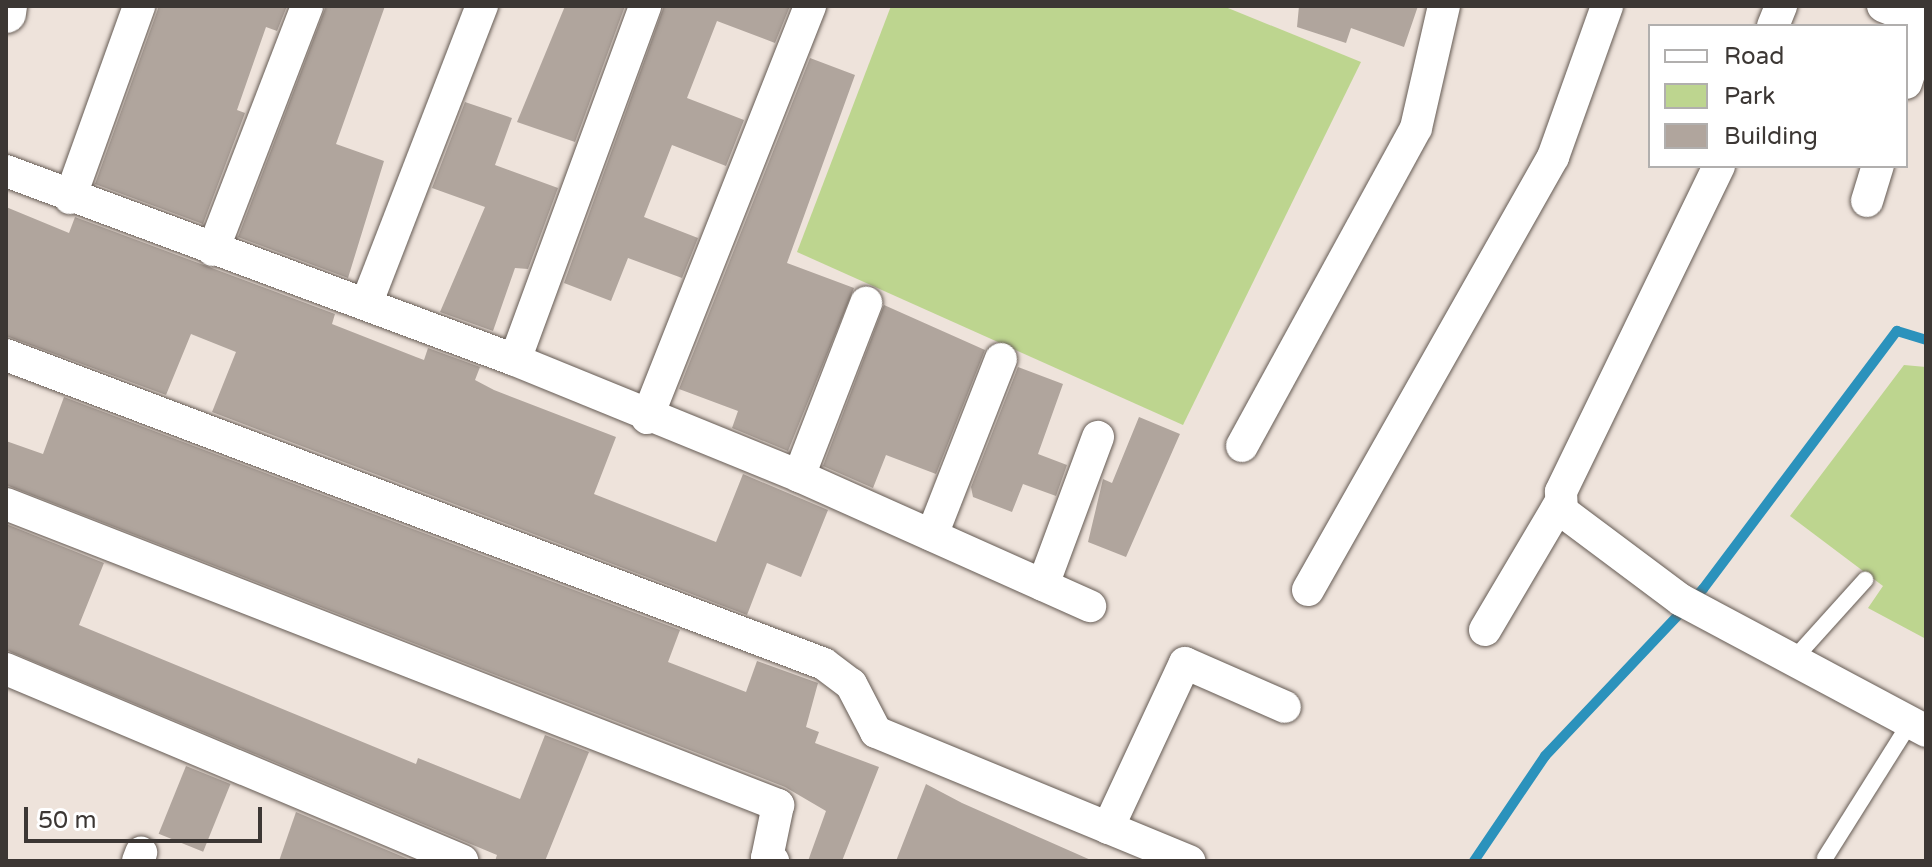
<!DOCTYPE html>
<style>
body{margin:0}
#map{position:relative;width:1932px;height:867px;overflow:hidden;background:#eee3db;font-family:"Varela Round",sans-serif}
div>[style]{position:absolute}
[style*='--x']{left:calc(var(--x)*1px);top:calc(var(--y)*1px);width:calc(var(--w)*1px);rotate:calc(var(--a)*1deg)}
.green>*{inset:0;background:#bdd58f}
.stream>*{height:10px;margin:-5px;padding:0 5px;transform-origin:5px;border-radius:5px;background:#2b92bc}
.building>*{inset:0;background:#b0a59d;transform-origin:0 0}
.roads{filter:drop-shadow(0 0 2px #655b54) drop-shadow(0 0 2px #655b54)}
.service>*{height:16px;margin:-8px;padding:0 8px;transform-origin:8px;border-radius:8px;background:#fff}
.minor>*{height:32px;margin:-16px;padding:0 16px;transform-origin:16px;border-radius:16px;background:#fff}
.tertiary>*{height:40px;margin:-20px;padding:0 20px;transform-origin:20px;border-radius:20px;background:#fff}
span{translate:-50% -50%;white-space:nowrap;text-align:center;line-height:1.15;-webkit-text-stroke:6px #fff;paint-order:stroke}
.frame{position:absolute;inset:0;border:8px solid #3c3734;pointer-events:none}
.legend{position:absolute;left:1648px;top:24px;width:260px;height:144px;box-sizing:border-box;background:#fff;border:2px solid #b1afae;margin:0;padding:10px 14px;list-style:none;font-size:24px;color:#3c3734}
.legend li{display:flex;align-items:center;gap:16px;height:40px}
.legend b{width:40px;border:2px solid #b1afae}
.scale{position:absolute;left:24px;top:807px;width:238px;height:36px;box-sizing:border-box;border:4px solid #3c3734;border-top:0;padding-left:10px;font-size:24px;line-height:28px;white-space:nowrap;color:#3c3734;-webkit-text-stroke:6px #fff;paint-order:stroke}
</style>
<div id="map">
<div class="green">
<div style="clip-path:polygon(891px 6px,1223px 6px,1361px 62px,1183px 425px,797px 252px)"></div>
<div style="clip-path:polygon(1904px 365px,1926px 367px,1926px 639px,1868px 608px,1883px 586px,1790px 516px)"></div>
</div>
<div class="stream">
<div style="--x:1474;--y:861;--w:127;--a:-55.9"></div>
<div style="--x:1545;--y:756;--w:230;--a:-46.6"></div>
<div style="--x:1703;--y:589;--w:323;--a:-53.1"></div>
<div style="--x:1897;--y:331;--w:30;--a:17"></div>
</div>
<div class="building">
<div style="clip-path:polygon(159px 6px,287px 6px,277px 31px,266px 27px,237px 110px,245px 113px,203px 224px,95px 184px)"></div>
<div style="clip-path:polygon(326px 6px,385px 6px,336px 144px,384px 161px,348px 278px,238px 237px)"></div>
<div style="clip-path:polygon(565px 6px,625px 6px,575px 142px,517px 122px)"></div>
<div style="clip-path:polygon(664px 6px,790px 6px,775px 43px,717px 21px,687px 98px,744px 120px,726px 166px,672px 145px,644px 217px,698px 238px,682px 278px,628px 258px,611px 301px,564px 283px)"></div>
<div style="clip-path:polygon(1299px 6px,1418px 6px,1404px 47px,1351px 28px,1346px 43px,1297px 27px)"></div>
<div style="clip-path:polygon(810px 58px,855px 75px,787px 263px,854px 288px,788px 451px,732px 428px,738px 411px,679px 389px)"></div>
<div style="clip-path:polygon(465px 102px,512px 118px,495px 165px,558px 188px,528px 269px,515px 268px,493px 331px,440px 312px,485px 207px,432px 188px)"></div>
<div style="clip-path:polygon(6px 207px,69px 233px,75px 217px,335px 314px,332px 324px,416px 357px,424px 360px,428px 348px,480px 367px,475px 380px,494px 390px,616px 437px,594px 494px,716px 542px,743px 474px,828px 510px,801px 577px,767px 563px,747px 615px,212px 412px,236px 352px,191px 334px,166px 395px,6px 336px)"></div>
<div style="clip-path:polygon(884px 305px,985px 350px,936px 474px,886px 455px,873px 488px,823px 466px)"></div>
<div style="clip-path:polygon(1018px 367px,1063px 384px,1038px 454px,1067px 465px,1056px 496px,1023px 484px,1012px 512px,973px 497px,971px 487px)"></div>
<div style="clip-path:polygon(64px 397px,680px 630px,668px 662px,746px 692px,757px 661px,818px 683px,806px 727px,819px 732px,815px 743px,879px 767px,842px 861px,808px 861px,826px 811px,785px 787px,6px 485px,6px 441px,43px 454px)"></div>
<div style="clip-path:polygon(1139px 417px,1180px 434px,1126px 557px,1088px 542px,1103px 479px,1112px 483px)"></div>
<div style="clip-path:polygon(6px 524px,104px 563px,79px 625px,416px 764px,418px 758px,520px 799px,545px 735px,589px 752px,545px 861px,495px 861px,497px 855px,6px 650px)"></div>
<div style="left:186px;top:766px;width:48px;height:73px;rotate:22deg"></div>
<div style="clip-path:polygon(926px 784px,962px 803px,1093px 861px,896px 861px)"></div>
<div style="clip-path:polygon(296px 812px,413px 861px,279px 861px)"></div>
</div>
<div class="roads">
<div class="service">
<div style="--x:1793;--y:660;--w:108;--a:-48"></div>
<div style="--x:1825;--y:858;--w:160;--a:-57.8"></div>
</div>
<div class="minor">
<div style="--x:1883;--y:6;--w:46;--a:21.6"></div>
<div style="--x:1773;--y:26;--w:22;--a:-68"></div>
<div style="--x:1906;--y:83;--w:60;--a:-71.6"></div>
<div style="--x:1719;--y:166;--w:362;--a:115.9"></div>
<div style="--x:1561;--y:492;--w:19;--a:87"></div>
<div style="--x:1562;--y:511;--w:149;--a:36.8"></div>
<div style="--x:1681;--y:600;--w:278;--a:28.1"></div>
<div style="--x:6;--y:171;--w:543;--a:20.37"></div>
<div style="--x:515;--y:360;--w:307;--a:22.2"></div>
<div style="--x:799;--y:476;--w:319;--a:24.1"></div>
<div style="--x:70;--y:198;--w:204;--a:-70.2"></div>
<div style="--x:1867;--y:201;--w:37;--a:-73"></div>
<div style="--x:213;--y:250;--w:261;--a:-68.9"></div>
<div style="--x:367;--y:302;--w:318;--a:-68.8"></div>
<div style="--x:6;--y:355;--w:874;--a:20.69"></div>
<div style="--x:824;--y:664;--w:34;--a:37"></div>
<div style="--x:851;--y:684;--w:54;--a:62.5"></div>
<div style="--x:876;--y:732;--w:339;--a:22.4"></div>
<div style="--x:515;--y:360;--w:377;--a:-69.8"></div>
<div style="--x:647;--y:418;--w:443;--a:-68.4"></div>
<div style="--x:1242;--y:446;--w:362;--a:-61.3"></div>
<div style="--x:1416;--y:128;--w:125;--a:-77.1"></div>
<div style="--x:799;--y:476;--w:186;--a:-68.8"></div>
<div style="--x:6;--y:504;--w:829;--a:21.3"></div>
<div style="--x:778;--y:805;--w:54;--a:101.7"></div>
<div style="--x:767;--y:858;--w:7;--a:27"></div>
<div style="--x:932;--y:535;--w:189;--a:-68.6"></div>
<div style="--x:1043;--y:585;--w:158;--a:-69.6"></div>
<div style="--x:1308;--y:590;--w:498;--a:-60.5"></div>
<div style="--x:1553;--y:157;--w:160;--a:-70.3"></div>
<div style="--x:1485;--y:630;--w:147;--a:-59.4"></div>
<div style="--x:6;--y:669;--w:495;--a:22.8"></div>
<div style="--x:1108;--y:828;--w:182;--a:-65"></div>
<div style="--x:1185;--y:663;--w:109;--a:23.7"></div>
<div style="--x:138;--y:861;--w:9;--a:-69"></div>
</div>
<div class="tertiary">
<div style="--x:6;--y:13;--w:7;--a:-82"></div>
</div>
</div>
<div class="frame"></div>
<ul class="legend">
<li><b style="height:10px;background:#fff"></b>Road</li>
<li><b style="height:22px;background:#bdd58f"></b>Park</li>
<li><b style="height:22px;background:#b0a59d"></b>Building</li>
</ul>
<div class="scale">50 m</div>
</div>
